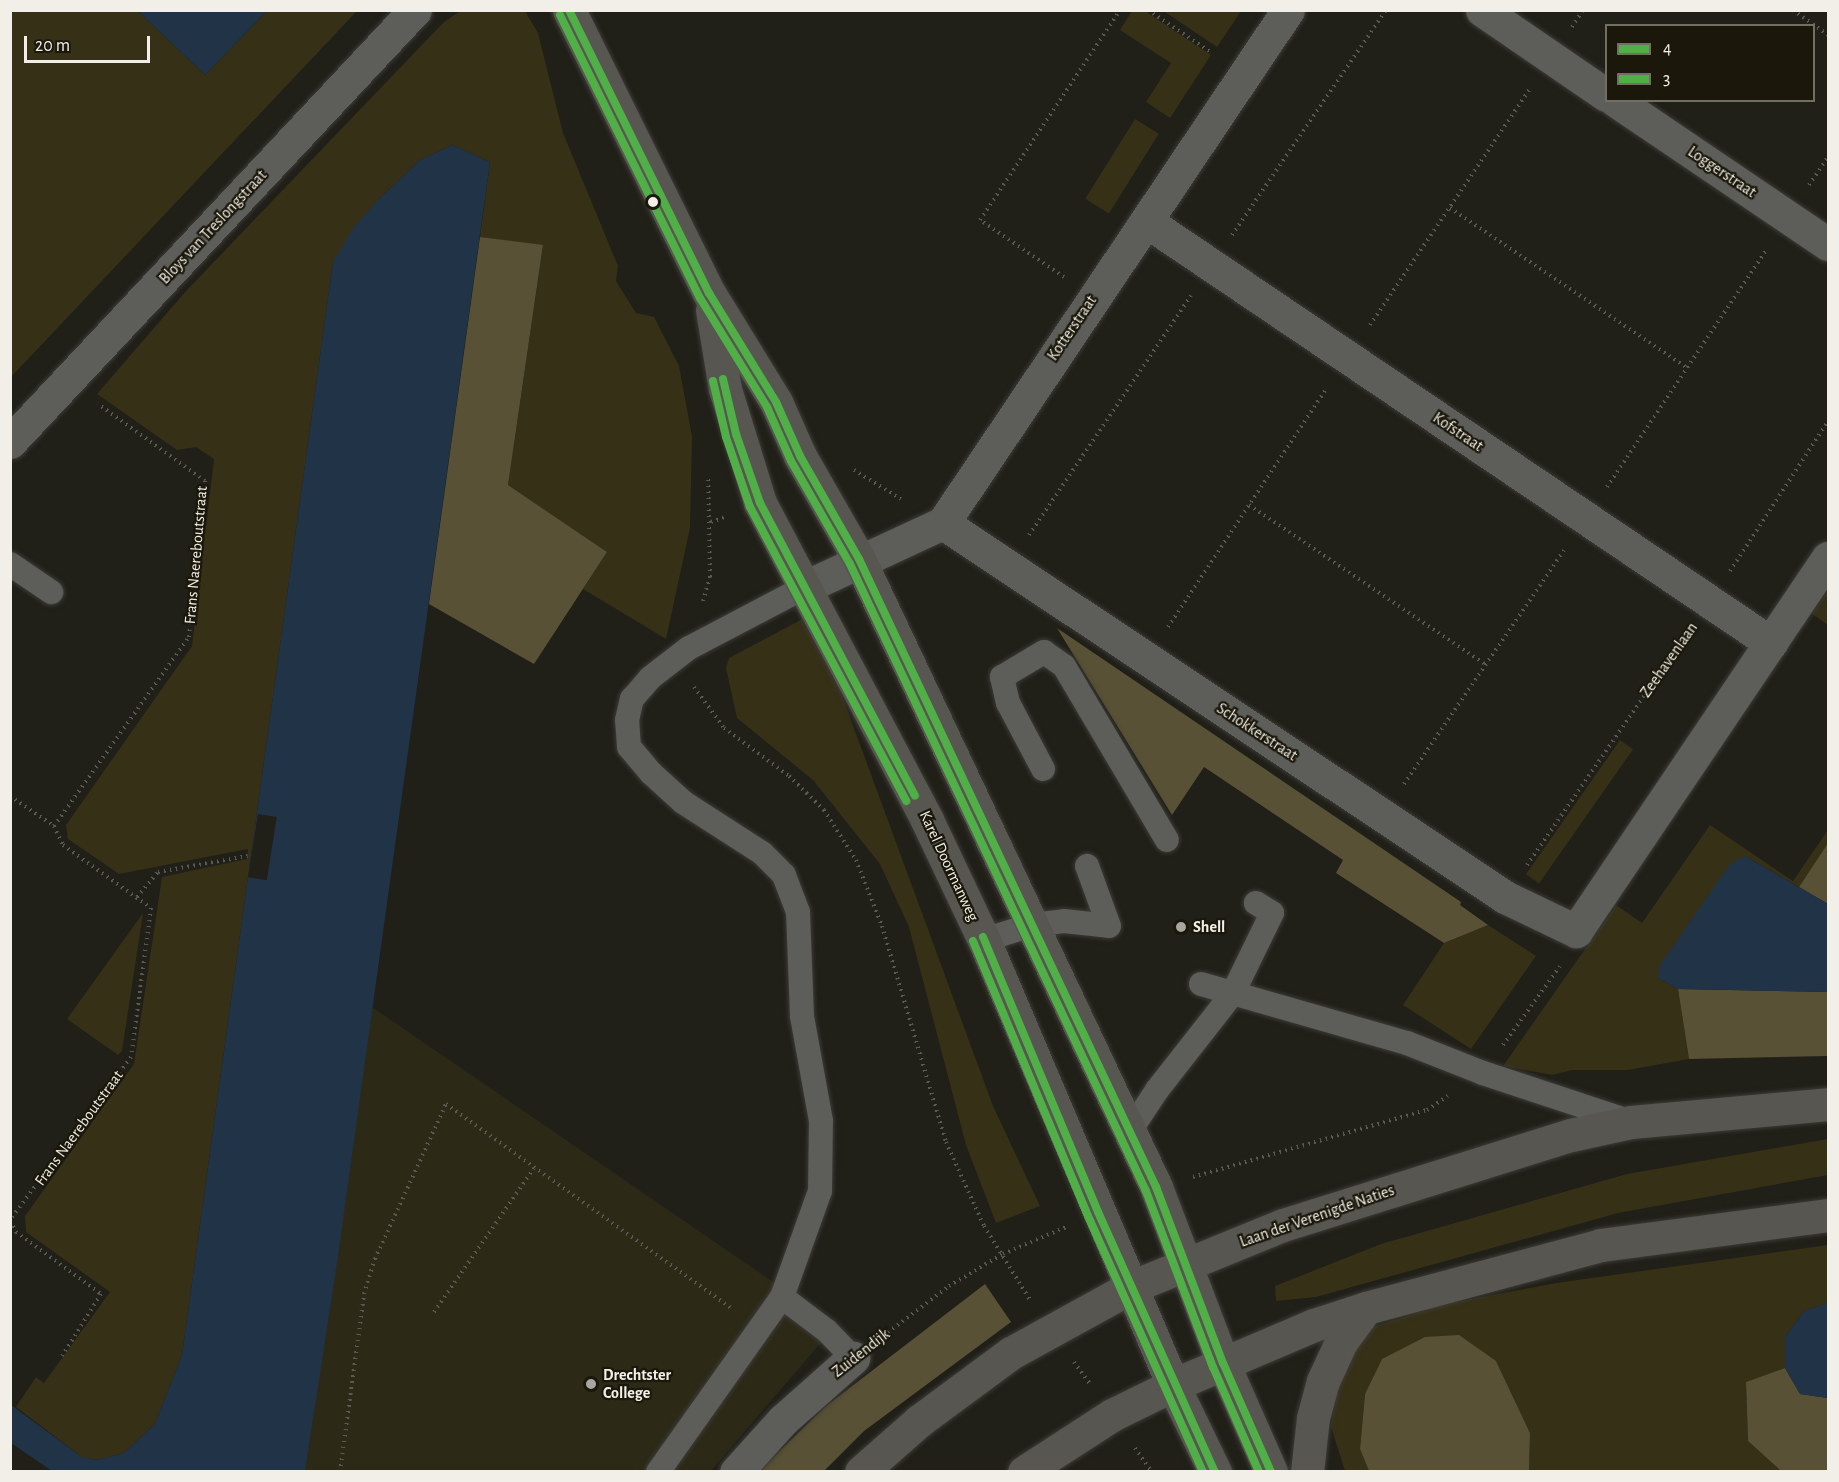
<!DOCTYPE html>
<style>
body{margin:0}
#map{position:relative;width:1839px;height:1482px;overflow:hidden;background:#201f18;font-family:"Alegreya Sans",sans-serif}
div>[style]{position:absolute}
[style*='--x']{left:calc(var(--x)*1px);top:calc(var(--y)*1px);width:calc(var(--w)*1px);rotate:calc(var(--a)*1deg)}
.built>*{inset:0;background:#2d2917}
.green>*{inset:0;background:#363017;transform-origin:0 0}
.forest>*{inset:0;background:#585135}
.water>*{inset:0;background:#203347}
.pier>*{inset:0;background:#201f18;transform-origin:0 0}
.path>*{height:4px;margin-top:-2px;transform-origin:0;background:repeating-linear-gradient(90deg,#5a5954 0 1.5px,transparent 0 6px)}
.roads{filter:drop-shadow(0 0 2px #3c3b36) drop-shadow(0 0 2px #3c3b36)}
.lane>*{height:24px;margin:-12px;padding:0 12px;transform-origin:12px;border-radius:12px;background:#5d5d5a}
.street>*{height:33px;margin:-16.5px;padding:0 16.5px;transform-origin:16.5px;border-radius:16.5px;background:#5d5d5a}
.secondary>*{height:33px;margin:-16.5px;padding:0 16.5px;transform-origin:16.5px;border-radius:16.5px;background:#575651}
.bus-1>*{height:8px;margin:-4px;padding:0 4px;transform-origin:4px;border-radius:4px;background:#50af46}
.bus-2>*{height:8px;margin:-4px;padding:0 4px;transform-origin:4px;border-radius:4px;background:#50af46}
.dots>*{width:16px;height:16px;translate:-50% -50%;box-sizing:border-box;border:3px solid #1b180b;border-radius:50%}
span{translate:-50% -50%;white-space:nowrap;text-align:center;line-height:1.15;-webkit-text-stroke:4.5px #1b180b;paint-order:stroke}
.street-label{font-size:16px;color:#f1efe7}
.poi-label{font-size:16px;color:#f1efe7;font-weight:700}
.left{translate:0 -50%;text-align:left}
.frame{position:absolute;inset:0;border:12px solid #f1efe7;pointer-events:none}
.legend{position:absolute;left:1605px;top:24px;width:210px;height:78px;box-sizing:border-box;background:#1b180b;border:2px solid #716e63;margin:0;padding:8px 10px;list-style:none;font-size:18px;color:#f1efe7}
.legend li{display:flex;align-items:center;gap:12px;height:30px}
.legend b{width:30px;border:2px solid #716e63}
.scale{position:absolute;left:24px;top:36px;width:126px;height:27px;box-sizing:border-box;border:3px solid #f1efe7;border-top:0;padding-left:8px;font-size:18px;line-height:21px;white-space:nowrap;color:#f1efe7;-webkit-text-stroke:4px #1b180b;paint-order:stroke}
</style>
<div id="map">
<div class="built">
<div style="clip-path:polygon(372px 1007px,836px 1325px,711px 1471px,304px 1472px)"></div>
</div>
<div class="green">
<div style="clip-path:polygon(1162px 10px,1241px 10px,1241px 11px,1217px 47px)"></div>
<div style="clip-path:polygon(11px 11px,138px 11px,205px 75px,267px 11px,357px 11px,11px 377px)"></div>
<div style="clip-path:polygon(460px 11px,525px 11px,538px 33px,563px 133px,618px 266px,616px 281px,636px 313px,654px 317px,679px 366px,692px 436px,690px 528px,666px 639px,583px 589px,607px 552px,508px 485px,543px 246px,480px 237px,490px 162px,452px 145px,420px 160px,380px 198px,333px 262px,182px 1355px,155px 1424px,124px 1453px,97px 1460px,82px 1457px,16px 1407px,36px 1377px,44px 1383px,110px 1292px,26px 1232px,25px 1216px,134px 1064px,162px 877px,247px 859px,248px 849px,119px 874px,68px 839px,66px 825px,192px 646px,214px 459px,196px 447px,177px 450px,97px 394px,186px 291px,444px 22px)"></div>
<div style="clip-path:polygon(1132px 11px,1145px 11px,1211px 55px,1170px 118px,1146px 102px,1171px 63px,1120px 30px)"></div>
<div style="left:1135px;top:119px;width:28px;height:94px;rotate:32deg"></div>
<div style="clip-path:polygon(1828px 589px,1828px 625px,1812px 614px)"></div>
<div style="clip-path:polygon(812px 614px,993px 1106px,1040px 1206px,996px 1223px,966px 1145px,909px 927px,880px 864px,813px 780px,737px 718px,726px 668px,729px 658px)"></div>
<div style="left:1620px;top:740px;width:16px;height:164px;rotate:35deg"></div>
<div style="clip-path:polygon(1710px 825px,1793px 881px,1828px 830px,1828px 843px,1799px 887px,1745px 856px,1658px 978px,1678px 989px,1689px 1059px,1628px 1070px,1572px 1070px,1552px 1075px,1503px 1066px,1616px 905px,1642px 923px)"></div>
<div style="clip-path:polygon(143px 913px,122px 1051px,118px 1055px,67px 1019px)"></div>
<div style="clip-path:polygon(1488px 925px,1536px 956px,1471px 1049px,1403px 1005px,1444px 943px)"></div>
<div style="clip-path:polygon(1828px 1139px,1828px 1175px,1618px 1213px,1316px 1297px,1276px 1301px,1275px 1286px,1381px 1244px,1627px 1174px)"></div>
<div style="clip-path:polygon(1828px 1245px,1828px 1303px,1804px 1311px,1785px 1337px,1785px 1368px,1746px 1382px,1748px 1441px,1781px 1471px,1529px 1471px,1530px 1433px,1496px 1361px,1382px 1359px,1365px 1394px,1360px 1449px,1369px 1471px,1345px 1471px,1331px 1427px,1336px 1390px,1346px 1365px,1367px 1330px,1373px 1327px,1444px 1304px,1556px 1283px)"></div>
</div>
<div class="forest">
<div style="clip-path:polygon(480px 237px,543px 245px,508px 485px,607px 552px,534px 664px,429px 604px)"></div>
<div style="clip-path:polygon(1057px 628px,1461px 902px,1460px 905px,1488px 925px,1444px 943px,1336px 873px,1343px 860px,1204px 767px,1172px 815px)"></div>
<div style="clip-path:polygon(1828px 843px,1828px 904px,1799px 887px)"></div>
<div style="clip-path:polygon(1678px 989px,1828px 992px,1828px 1056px,1689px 1059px)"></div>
<div style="clip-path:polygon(985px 1284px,1011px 1322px,864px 1431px,824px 1471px,758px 1472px,826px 1406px)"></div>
<div style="clip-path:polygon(1459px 1335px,1496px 1361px,1530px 1433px,1529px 1471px,1369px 1471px,1360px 1449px,1365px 1394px,1382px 1359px,1425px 1337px)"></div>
<div style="clip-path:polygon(1785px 1368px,1800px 1394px,1828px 1398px,1828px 1471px,1781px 1471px,1748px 1441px,1746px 1382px)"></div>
</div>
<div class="water">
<div style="clip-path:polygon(138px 11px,267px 11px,205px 75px)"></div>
<div style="clip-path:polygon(452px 145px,490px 162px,338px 1256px,305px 1471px,52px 1471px,11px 1443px,11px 1405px,82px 1457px,97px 1460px,124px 1453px,155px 1424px,182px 1355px,333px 262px,354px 227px,380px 198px,420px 160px)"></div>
<div style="clip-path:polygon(1745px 856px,1828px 904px,1828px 992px,1678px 989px,1658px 978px,1660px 965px,1730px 864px)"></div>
<div style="clip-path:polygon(1828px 1303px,1828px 1398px,1800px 1394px,1785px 1368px,1785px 1337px,1804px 1311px)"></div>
</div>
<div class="pier">
<div style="left:258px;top:814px;width:19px;height:64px;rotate:9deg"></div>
</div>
<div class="path">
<div style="--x:1148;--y:10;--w:77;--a:33.9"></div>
<div style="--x:1793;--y:10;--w:43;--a:35.5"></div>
<div style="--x:1572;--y:27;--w:20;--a:-57"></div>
<div style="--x:1809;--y:185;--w:34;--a:-56"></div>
<div style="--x:1450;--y:208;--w:286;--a:34"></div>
<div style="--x:1232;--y:235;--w:273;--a:-55.6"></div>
<div style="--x:1064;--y:277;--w:102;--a:-145.8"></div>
<div style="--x:980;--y:220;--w:252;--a:-56.3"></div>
<div style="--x:1370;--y:325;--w:284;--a:-55.9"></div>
<div style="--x:854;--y:470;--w:55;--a:31.7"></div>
<div style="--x:1607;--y:487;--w:287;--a:-56.1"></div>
<div style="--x:1249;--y:505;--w:286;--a:34"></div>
<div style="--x:711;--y:522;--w:15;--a:-20"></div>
<div style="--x:1029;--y:535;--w:289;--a:-55.9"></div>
<div style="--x:1730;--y:571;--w:179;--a:-56.8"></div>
<div style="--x:703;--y:601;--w:25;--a:-74"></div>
<div style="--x:710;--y:577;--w:102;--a:-91.1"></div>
<div style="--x:1168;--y:627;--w:287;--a:-56.4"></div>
<div style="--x:694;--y:687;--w:51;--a:53.8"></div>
<div style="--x:724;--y:728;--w:81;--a:36.4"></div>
<div style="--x:789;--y:776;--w:49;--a:44.2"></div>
<div style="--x:824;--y:810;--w:59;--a:57.4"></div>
<div style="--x:856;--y:860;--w:71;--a:68.5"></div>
<div style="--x:882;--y:926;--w:225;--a:73.5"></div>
<div style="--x:946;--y:1142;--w:92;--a:65.7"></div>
<div style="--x:984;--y:1226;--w:87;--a:58.1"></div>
<div style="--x:1404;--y:784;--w:283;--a:-55.6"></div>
<div style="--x:10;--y:796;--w:53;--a:34.3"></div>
<div style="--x:54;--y:826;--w:21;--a:65"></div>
<div style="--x:63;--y:845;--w:108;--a:35.6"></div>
<div style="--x:151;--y:908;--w:150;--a:97.6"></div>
<div style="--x:131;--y:1057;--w:203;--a:126.6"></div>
<div style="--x:54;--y:826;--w:232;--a:-54.5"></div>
<div style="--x:189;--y:637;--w:157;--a:-84.1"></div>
<div style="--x:205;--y:481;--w:132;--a:-144.3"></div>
<div style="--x:1527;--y:865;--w:281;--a:-55.3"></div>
<div style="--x:137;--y:897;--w:33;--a:-50"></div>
<div style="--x:158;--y:872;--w:91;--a:-10.1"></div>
<div style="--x:1503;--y:1045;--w:97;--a:-54.2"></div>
<div style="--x:1193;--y:1177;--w:243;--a:-16"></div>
<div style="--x:1427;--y:1110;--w:25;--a:-34"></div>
<div style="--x:10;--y:1221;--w:13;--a:61"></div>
<div style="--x:16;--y:1232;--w:105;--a:36.1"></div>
<div style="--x:101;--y:1294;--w:73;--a:122.2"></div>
<div style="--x:434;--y:1312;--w:175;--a:-55.2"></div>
<div style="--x:883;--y:1336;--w:83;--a:-37.1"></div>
<div style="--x:949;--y:1286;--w:63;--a:-30.7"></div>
<div style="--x:1003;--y:1254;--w:69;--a:-23.2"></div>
<div style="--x:1074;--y:1362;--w:26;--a:54"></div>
<div style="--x:1135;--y:1448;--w:29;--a:55"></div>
<div style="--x:340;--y:1472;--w:180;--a:-82.3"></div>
<div style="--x:364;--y:1294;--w:37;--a:-73"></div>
<div style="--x:375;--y:1259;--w:170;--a:-65.4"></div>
<div style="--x:446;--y:1104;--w:352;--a:35.6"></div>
</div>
<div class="roads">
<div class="lane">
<div style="--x:10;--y:564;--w:50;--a:34.3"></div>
<div style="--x:1043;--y:769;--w:75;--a:-117.9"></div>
<div style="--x:1008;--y:703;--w:27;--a:-103"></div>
<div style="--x:1002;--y:677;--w:49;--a:-30.8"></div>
<div style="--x:1044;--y:652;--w:24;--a:35"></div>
<div style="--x:1064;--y:666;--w:202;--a:59.4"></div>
<div style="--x:984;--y:940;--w:50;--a:-17.4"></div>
<div style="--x:1032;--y:925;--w:32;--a:-7"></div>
<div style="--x:1064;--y:921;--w:45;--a:6.3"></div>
<div style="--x:1109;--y:926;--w:64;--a:-110.1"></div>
<div style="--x:1201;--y:984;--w:214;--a:16"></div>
<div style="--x:1407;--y:1043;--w:82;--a:21.5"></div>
<div style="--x:1483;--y:1073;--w:156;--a:18.3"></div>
<div style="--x:1130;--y:1131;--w:49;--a:-56.6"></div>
<div style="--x:1157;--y:1090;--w:123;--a:-51.9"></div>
<div style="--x:1233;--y:993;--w:89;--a:-64"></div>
<div style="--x:1272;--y:913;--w:19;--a:-148"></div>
<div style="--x:782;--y:1297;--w:56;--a:37.1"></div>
<div style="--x:827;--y:1331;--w:37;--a:46"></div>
<div style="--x:658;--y:1472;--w:214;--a:-54.7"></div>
<div style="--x:782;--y:1297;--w:113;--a:-70.3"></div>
<div style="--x:820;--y:1191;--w:70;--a:-89.2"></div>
<div style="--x:821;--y:1121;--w:107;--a:-100.3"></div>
<div style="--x:802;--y:1016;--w:104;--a:-92.2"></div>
<div style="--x:798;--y:912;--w:40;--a:-111"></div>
<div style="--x:784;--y:875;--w:31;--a:-135"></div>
<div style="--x:762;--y:853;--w:94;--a:-147.2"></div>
<div style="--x:683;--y:802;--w:43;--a:-137.8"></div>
<div style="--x:651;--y:773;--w:34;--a:-130"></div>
<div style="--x:629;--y:747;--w:27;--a:-94"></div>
<div style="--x:627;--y:720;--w:22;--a:-77"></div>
<div style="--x:632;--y:699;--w:28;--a:-49"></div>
<div style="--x:650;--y:678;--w:49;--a:-37.6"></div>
<div style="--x:689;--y:648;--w:133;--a:-27.7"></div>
</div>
<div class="street">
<div style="--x:1482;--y:10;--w:150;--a:34.4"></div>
<div style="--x:1615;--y:100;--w:257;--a:34.1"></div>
<div style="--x:1146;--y:221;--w:754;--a:34.03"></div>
<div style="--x:10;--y:442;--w:592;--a:-46.85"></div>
<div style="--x:943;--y:523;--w:675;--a:33.64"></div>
<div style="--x:1505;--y:897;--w:79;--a:25.6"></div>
<div style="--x:1576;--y:931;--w:450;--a:-56"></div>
<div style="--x:807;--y:586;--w:150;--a:-24.9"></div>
<div style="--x:943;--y:523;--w:618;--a:-56.08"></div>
<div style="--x:736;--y:1472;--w:70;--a:-47.9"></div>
<div style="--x:783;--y:1420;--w:94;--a:-41.5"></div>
</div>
<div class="secondary">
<div style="--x:569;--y:10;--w:316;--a:63.7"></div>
<div style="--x:709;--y:293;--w:128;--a:58.4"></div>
<div style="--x:776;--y:402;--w:59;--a:66"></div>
<div style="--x:800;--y:456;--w:119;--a:60.2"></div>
<div style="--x:859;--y:559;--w:695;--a:64.69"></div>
<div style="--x:1156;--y:1187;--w:188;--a:69.2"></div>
<div style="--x:1223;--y:1363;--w:119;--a:66.2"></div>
<div style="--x:712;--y:310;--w:80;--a:80.7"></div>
<div style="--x:725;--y:389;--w:119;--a:72.9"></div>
<div style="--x:760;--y:503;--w:358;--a:62.2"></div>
<div style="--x:927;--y:820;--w:133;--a:64.6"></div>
<div style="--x:984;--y:940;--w:483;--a:67"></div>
<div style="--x:1173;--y:1385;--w:97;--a:64.2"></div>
<div style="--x:861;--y:1472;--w:77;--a:-41.3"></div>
<div style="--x:919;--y:1421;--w:114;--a:-36.5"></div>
<div style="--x:1011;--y:1353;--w:137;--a:-28.8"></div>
<div style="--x:1131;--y:1287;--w:164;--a:-22.2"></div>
<div style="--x:1283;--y:1225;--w:302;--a:-17.4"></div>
<div style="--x:1571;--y:1135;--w:61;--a:-12.2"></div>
<div style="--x:1631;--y:1122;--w:198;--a:-5.2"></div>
<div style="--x:1024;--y:1472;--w:105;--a:-32.9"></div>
<div style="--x:1112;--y:1415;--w:68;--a:-26.2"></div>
<div style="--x:1173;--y:1385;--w:153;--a:-23.1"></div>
<div style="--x:1314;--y:1325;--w:55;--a:-18.1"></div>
<div style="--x:1366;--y:1308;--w:243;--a:-15"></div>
<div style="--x:1601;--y:1245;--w:229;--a:-7.5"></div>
<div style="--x:1307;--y:1472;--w:54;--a:-83.7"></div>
<div style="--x:1313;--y:1418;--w:38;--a:-75"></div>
<div style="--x:1323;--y:1381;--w:43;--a:-65.2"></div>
<div style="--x:1341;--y:1342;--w:42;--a:-53.7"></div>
</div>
</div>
<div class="bus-1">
<div style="--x:569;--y:10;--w:316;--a:63.7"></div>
<div style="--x:709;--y:293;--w:128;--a:58.4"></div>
<div style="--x:776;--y:402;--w:59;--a:66"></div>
<div style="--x:800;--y:456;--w:119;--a:60.2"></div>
<div style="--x:859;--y:559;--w:695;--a:64.69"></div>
<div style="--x:1156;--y:1187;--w:188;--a:69.2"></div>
<div style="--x:1223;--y:1363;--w:119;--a:66.2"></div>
<div style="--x:723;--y:379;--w:57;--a:76.7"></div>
<div style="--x:736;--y:434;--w:73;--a:70.8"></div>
<div style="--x:760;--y:503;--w:331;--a:62.1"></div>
<div style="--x:983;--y:937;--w:298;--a:67.3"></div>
<div style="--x:1098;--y:1212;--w:285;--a:65.8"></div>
</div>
<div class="bus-2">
<div style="--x:560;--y:15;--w:316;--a:63.7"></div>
<div style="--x:700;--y:298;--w:128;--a:58.4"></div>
<div style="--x:767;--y:407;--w:59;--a:66"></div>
<div style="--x:791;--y:461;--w:119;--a:60.2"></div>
<div style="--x:850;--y:564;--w:693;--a:64.73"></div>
<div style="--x:1146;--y:1191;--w:188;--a:69.2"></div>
<div style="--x:1213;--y:1367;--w:115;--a:66.3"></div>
<div style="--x:713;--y:381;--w:57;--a:76.9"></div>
<div style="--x:726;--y:437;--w:74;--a:71.1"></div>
<div style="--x:750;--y:507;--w:333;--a:62"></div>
<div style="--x:973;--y:941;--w:298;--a:67.3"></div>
<div style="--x:1088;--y:1216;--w:281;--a:65.8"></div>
</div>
<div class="dots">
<div style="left:653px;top:202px;background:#f1efe7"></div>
<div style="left:1181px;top:927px;background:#a8a69f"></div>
<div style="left:591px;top:1384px;background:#a8a69f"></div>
</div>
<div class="street-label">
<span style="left:1722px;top:172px;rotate:34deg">Loggerstraat</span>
<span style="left:213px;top:227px;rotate:-47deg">Bloys van Treslongstraat</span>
<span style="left:1072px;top:328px;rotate:-56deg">Kotterstraat</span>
<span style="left:1458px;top:432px;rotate:34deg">Kofstraat</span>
<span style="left:196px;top:555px;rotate:-85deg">Frans Naereboutstraat</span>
<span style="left:1669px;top:660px;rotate:-55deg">Zeehavenlaan</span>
<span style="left:1257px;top:732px;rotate:33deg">Schokkerstraat</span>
<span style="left:949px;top:866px;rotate:65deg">Karel Doormanweg</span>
<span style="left:79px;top:1128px;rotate:-54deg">Frans Naereboutstraat</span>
<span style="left:1317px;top:1216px;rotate:-19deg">Laan der Verenigde Naties</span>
<span style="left:861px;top:1353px;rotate:-38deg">Zuidendijk</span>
</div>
<div class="poi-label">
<span class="left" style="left:1193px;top:927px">Shell</span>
<span class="left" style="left:603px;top:1384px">Drechtster<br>College</span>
</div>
<div class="frame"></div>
<ul class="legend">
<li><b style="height:8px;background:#50af46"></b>4</li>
<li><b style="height:8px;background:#50af46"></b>3</li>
</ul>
<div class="scale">20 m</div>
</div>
